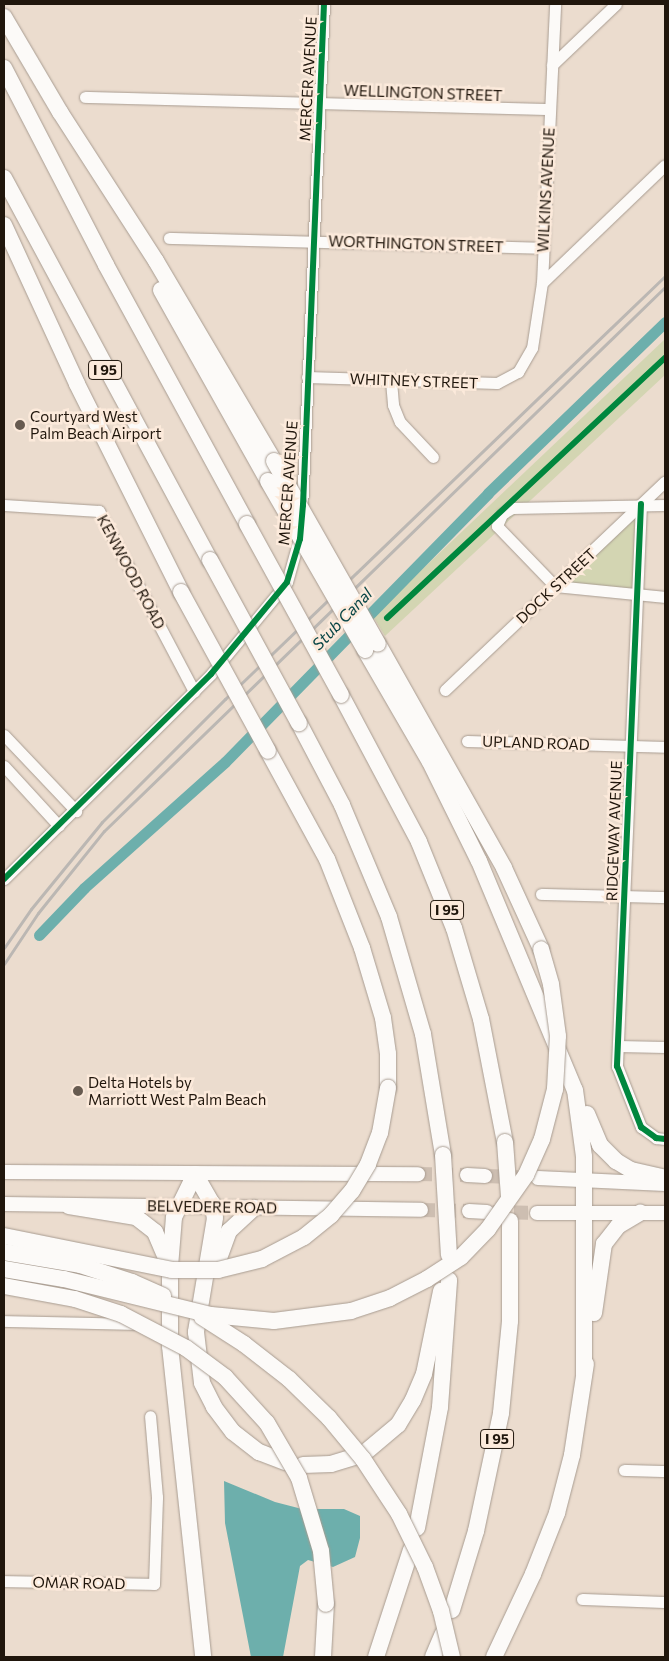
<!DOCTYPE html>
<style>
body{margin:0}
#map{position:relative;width:669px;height:1661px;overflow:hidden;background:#ebdcce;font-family:Commissioner,sans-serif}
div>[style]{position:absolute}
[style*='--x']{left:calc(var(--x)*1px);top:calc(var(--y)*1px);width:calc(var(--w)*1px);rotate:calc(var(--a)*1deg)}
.green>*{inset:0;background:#d3d5b2}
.water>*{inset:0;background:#6dafac}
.canal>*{height:11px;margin:-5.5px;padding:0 5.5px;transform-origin:5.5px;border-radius:5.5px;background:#6dafac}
.major-tunnel>*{height:14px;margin-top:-7px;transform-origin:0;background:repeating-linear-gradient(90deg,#cdbeb1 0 14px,transparent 0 21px)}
.roads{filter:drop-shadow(0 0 1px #a89c91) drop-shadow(0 0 1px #a89c91)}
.minor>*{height:11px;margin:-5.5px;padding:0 5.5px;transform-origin:5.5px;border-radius:5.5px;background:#fcfaf8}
.major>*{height:14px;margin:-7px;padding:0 7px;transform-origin:7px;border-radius:7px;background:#fcfaf8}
.highway>*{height:16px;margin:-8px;padding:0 8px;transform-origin:8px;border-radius:8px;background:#fcfaf8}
.rail>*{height:3px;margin:-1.5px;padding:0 1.5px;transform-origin:1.5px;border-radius:1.5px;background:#bbb7b3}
.bridges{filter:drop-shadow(0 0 1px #a89c91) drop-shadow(0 0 1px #a89c91)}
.highway-bridge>*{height:16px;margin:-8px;padding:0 8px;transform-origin:8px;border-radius:8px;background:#fcfaf8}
.cycleway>*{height:6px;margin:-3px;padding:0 3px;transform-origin:3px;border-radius:3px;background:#00873e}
.dots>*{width:14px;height:14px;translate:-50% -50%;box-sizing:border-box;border:2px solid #fceadb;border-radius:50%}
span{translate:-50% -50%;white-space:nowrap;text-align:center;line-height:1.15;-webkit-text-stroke:5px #fceadb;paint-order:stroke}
.shield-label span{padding:1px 4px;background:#fceadb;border:1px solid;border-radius:4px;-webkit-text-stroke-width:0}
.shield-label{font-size:14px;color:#20160c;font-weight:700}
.street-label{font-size:15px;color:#20160c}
.poi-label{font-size:15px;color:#20160c}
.left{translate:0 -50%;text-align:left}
.water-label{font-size:16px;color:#094647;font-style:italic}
.frame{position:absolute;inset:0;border:5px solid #20160c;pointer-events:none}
</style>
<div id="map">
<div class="green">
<div style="clip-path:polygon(665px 339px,665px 375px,385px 636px,373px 616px)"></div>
<div style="clip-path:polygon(641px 504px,637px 596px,555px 586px)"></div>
</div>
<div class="water">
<div style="clip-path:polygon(224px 1481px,275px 1502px,302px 1509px,344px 1509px,360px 1516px,360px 1538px,355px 1557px,333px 1567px,308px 1560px,300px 1566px,283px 1657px,251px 1657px,225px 1523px)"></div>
</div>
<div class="canal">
<div style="--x:39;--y:935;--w:65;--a:-46.2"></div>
<div style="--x:84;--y:888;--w:189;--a:-41.8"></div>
<div style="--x:225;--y:762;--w:376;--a:-45.6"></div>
<div style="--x:488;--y:493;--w:246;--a:-44"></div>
</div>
<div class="major-tunnel">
<div style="--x:418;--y:1174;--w:49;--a:1.2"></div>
<div style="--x:485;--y:1176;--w:33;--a:2"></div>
<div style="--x:421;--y:1210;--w:48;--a:1.2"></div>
<div style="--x:493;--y:1212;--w:44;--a:1.3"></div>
</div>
<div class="roads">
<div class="minor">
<div style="--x:552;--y:65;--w:88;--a:-43.6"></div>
<div style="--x:85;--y:97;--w:465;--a:1.5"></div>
<div style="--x:169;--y:238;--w:375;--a:1.5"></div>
<div style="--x:542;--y:283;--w:170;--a:-43.8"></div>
<div style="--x:307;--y:377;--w:190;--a:1.8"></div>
<div style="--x:497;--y:383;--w:24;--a:-28"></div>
<div style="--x:518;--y:372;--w:28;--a:-60"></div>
<div style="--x:532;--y:348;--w:66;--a:-81.3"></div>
<div style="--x:542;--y:283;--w:279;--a:-87.3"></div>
<div style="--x:391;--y:381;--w:24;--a:85"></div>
<div style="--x:393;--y:405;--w:18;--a:68"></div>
<div style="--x:400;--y:422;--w:48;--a:46.7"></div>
<div style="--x:641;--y:504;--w:563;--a:92.45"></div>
<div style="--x:617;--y:1066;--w:66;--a:68.5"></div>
<div style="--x:641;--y:1127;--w:19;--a:36"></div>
<div style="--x:656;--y:1138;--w:9;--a:6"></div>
<div style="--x:4;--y:505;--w:95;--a:3.6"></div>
<div style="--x:99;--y:511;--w:204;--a:62.2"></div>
<div style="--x:665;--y:505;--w:153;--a:178.9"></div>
<div style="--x:512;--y:508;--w:12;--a:149"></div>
<div style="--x:502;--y:514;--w:13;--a:113"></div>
<div style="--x:497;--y:526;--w:83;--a:46"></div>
<div style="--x:555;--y:586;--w:111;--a:5.7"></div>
<div style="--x:302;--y:509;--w:505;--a:-87.51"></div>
<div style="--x:445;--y:690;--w:303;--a:-43.5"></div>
<div style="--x:4;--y:735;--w:105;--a:46.5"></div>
<div style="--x:467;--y:741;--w:198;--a:1.7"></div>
<div style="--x:4;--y:766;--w:81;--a:47.5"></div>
<div style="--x:4;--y:879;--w:291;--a:-44.7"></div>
<div style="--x:211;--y:674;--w:119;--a:-50.4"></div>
<div style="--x:287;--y:582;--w:49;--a:-74.5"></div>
<div style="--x:541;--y:894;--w:124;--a:1.4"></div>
<div style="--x:618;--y:1046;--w:47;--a:1.2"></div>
<div style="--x:4;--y:1321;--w:129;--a:1.3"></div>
<div style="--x:624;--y:1470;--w:41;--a:1.4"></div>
<div style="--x:4;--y:1581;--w:150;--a:1.1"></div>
<div style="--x:154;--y:1584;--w:87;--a:-88"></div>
<div style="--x:157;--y:1497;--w:81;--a:-94.9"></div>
<div style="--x:582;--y:1599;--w:83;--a:2.1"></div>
</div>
<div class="major">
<div style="--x:4;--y:1172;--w:414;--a:0.3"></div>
<div style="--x:467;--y:1175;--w:18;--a:3"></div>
<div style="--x:538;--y:1178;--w:127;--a:2.7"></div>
<div style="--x:4;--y:1204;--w:417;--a:0.8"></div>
<div style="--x:469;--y:1211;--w:18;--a:3"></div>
<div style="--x:537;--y:1213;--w:128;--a:0"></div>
</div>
<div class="highway">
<div style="--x:4;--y:17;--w:110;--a:59.5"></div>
<div style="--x:60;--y:112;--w:177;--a:57.2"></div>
<div style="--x:156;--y:261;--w:232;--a:59.5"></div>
<div style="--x:4;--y:68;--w:222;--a:62.6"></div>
<div style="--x:106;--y:265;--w:295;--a:61.4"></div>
<div style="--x:4;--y:178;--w:434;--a:61.7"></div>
<div style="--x:4;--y:225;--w:175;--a:65.3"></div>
<div style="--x:77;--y:384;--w:233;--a:63.4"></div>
<div style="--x:161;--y:290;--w:219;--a:60.7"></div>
<div style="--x:378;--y:644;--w:257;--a:60.6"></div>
<div style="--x:504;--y:868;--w:89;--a:65.4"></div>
<div style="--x:365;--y:650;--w:129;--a:59.9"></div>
<div style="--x:430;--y:762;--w:110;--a:63.7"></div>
<div style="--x:479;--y:861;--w:248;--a:67.3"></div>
<div style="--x:575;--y:1090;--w:68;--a:82.3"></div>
<div style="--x:584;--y:1157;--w:218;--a:90"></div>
<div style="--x:341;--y:695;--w:166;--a:62"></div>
<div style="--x:419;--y:842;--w:93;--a:67.9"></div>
<div style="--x:454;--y:928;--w:95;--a:73.5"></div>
<div style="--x:481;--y:1019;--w:125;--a:79"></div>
<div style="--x:299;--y:723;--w:93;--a:62.3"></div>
<div style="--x:342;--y:805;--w:121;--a:67.2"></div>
<div style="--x:389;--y:917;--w:122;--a:73.8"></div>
<div style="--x:423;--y:1034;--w:123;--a:80.6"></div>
<div style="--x:268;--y:751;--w:123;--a:61.4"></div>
<div style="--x:327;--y:859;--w:96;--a:68.5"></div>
<div style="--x:362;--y:948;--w:73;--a:73.3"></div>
<div style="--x:383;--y:1018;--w:36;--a:82"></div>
<div style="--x:388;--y:1054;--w:34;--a:90"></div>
<div style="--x:587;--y:1114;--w:34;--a:67"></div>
<div style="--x:600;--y:1145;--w:23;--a:45"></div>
<div style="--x:616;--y:1161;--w:17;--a:31"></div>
<div style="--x:631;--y:1170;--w:35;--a:13"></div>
<div style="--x:195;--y:1174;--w:48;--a:116"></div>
<div style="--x:174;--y:1217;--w:50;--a:94.6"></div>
<div style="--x:170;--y:1267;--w:79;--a:90"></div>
<div style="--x:170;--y:1346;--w:313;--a:83.9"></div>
<div style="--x:195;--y:1174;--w:34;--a:60"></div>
<div style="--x:212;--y:1203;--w:15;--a:79"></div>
<div style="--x:215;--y:1218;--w:116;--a:99.5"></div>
<div style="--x:196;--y:1332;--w:51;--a:83.3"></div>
<div style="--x:202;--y:1383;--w:27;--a:63"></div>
<div style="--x:214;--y:1407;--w:31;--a:53"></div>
<div style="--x:233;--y:1432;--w:33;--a:38"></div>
<div style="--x:259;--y:1452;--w:28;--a:21"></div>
<div style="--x:69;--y:1206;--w:68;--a:9.3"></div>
<div style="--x:136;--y:1217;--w:24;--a:38"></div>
<div style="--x:155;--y:1232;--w:33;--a:67"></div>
<div style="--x:218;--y:1261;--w:32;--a:-70"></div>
<div style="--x:229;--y:1231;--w:34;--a:-43"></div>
<div style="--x:594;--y:1313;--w:70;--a:-81.8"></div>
<div style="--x:604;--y:1244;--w:23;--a:-52"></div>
<div style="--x:618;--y:1226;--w:26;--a:-31"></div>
<div style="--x:368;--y:1450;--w:39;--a:-40"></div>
<div style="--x:398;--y:1425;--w:29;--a:-59"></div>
<div style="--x:413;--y:1400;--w:28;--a:-67"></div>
<div style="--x:424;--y:1374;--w:85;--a:-78.4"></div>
<div style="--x:303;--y:1465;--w:28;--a:-2"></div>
<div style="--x:331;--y:1464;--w:24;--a:-17"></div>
<div style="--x:417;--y:1528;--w:123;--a:-79.2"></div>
<div style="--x:440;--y:1407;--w:127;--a:-85.9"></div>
<div style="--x:452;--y:1610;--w:83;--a:-73.1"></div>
<div style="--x:476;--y:1531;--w:121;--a:-78"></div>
<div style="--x:501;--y:1413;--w:92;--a:-84.4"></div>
<div style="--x:510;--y:1321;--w:100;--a:-90"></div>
<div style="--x:323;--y:1657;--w:53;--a:-86.8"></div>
<div style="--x:376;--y:1657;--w:113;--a:-71.9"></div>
<div style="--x:433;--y:1657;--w:25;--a:-67"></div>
<div style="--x:494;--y:1657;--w:92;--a:-64.8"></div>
<div style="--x:533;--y:1574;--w:66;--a:-68.5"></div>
<div style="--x:557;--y:1513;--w:60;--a:-75.5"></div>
<div style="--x:572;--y:1455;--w:92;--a:-81.3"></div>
</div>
</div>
<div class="rail">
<div style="--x:4;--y:948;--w:47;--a:-55.3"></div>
<div style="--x:31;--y:909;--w:112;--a:-50.8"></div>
<div style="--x:102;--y:822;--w:174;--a:-45"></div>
<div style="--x:225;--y:699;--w:610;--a:-43.87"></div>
<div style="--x:4;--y:964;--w:61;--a:-56.3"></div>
<div style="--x:38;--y:913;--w:105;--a:-51.2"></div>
<div style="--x:104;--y:831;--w:781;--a:-44.12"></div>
</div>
<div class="bridges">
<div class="highway-bridge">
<div style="--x:274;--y:461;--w:210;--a:60.4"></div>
<div style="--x:268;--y:481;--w:195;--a:60.1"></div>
<div style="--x:247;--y:524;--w:195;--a:61.2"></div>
<div style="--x:210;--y:560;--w:186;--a:61.4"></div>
<div style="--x:181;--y:592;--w:181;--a:61.3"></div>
<div style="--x:505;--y:1142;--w:55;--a:85.8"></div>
<div style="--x:443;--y:1155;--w:100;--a:86.6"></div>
<div style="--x:4;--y:1236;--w:171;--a:11.4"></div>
<div style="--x:172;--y:1270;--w:46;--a:0"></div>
<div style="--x:218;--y:1270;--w:45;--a:-14"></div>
<div style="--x:262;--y:1259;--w:47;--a:-27.6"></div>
<div style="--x:304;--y:1237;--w:35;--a:-39"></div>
<div style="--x:331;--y:1215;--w:32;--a:-49"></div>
<div style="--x:352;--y:1191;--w:31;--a:-59"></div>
<div style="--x:368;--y:1164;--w:33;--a:-69"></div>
<div style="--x:380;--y:1133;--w:46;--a:-79.9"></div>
<div style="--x:4;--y:1252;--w:77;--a:9.7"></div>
<div style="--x:80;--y:1265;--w:55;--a:18.1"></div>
<div style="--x:132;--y:1282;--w:34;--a:24"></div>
<div style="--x:4;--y:1269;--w:61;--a:9.5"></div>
<div style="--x:64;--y:1279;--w:151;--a:13.8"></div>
<div style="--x:211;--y:1315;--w:63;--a:5.4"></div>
<div style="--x:274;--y:1321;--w:78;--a:-7.4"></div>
<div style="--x:351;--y:1311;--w:41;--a:-18.4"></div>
<div style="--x:390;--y:1298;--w:42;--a:-27.2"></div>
<div style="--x:427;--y:1279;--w:40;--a:-32.9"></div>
<div style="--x:461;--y:1257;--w:39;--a:-46"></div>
<div style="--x:488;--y:1229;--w:66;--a:-54.9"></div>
<div style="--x:526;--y:1175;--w:39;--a:-66"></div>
<div style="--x:542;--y:1139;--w:52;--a:-75.4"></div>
<div style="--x:555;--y:1089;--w:53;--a:-86.8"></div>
<div style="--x:558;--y:1036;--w:52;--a:-97.7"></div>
<div style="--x:551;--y:984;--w:36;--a:-106"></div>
<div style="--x:4;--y:1286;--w:72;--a:10.4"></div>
<div style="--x:75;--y:1299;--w:48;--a:18.1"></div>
<div style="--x:121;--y:1314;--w:73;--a:27.6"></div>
<div style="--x:186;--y:1348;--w:49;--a:36.6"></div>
<div style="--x:225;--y:1377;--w:62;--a:47.6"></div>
<div style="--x:267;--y:1423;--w:64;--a:59.8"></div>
<div style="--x:299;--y:1478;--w:76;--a:73.2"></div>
<div style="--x:321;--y:1551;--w:53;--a:84.6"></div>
<div style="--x:202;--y:1317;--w:50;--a:32.7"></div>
<div style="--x:244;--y:1344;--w:57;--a:37.9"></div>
<div style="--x:289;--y:1379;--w:56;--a:44.3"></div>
<div style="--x:329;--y:1418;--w:53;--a:50.3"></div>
<div style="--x:363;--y:1459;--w:66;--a:56.8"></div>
<div style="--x:399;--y:1514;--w:59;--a:63.9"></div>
<div style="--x:425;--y:1567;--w:47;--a:70"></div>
<div style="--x:441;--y:1611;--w:47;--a:76.6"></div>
</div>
</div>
<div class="cycleway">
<div style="--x:641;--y:504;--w:563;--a:92.45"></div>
<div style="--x:617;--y:1066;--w:66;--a:68.5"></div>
<div style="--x:641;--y:1127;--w:19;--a:36"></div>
<div style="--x:656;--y:1138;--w:9;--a:6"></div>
<div style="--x:387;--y:618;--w:381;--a:-43.1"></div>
<div style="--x:4;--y:879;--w:291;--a:-44.7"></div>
<div style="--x:211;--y:674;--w:119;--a:-50.4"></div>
<div style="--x:287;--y:582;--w:45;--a:-73.2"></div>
<div style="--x:300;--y:539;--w:34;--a:-85"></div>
<div style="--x:303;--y:505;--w:501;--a:-87.6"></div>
</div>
<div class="dots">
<div style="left:20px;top:425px;background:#675b50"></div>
<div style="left:78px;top:1091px;background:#675b50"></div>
</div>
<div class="shield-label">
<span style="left:105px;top:370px">I 95</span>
<span style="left:447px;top:910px">I 95</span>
<span style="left:497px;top:1439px">I 95</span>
</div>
<div class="street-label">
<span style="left:308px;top:79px;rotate:-87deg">MERCER AVENUE</span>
<span style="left:423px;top:93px;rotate:2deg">WELLINGTON STREET</span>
<span style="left:546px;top:190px;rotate:-87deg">WILKINS AVENUE</span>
<span style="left:416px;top:244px;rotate:2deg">WORTHINGTON STREET</span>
<span style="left:414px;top:381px;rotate:2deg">WHITNEY STREET</span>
<span style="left:288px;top:483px;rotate:-86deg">MERCER AVENUE</span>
<span style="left:131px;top:572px;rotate:62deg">KENWOOD ROAD</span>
<span style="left:556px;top:586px;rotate:-43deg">DOCK STREET</span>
<span style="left:536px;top:743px;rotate:2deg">UPLAND ROAD</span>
<span style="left:614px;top:831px;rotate:-88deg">RIDGEWAY AVENUE</span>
<span style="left:212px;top:1207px;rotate:1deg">BELVEDERE ROAD</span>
<span style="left:79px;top:1583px;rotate:1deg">OMAR ROAD</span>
</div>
<div class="poi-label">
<span class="left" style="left:30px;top:425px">Courtyard West<br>Palm Beach Airport</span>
<span class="left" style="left:88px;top:1091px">Delta Hotels by<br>Marriott West Palm Beach</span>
</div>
<div class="water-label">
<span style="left:342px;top:619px;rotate:-46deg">Stub Canal</span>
</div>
<div class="frame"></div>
</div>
